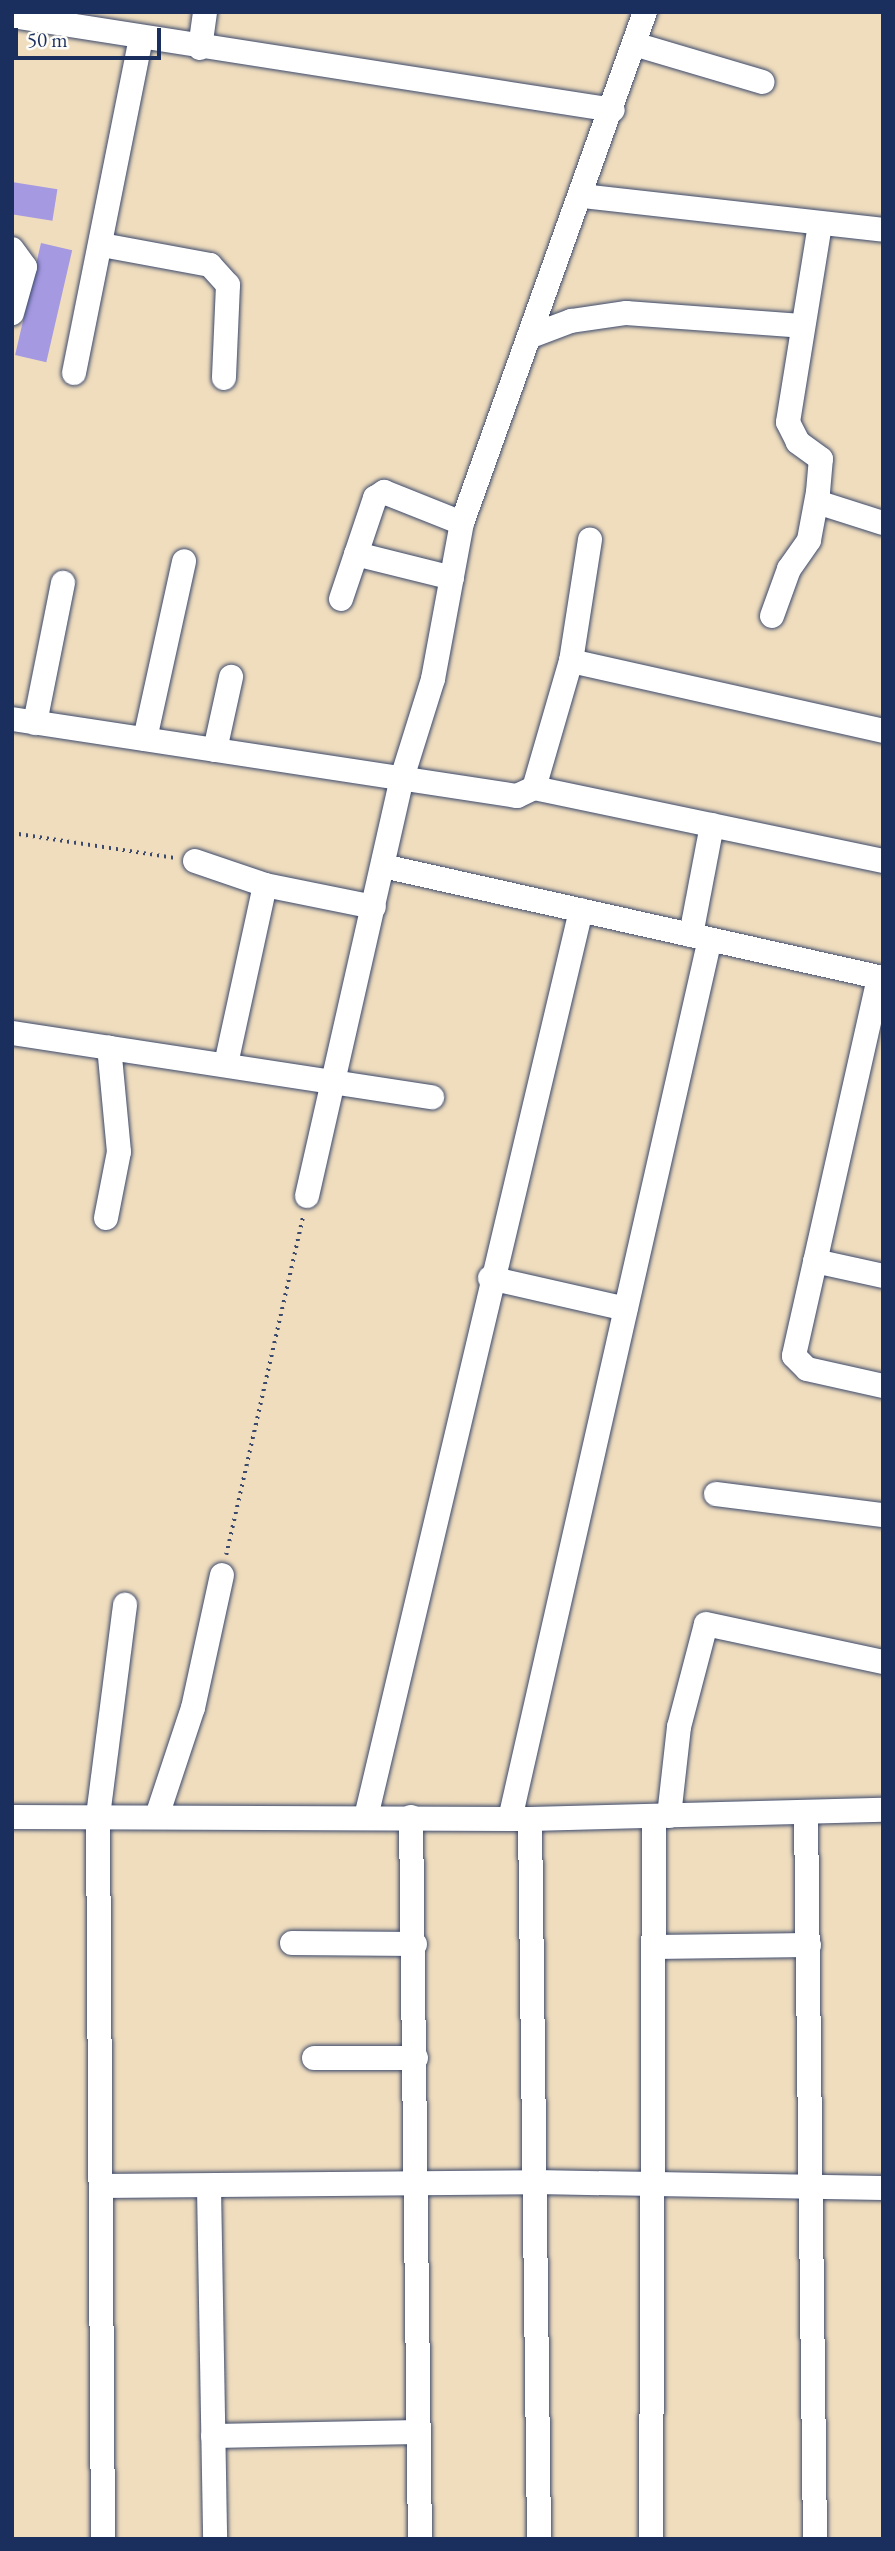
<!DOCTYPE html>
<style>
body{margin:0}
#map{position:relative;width:895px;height:2551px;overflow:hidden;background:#f0ddbd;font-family:"EB Garamond",serif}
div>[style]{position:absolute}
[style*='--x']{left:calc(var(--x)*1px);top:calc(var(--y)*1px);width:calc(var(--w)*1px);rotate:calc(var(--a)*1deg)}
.building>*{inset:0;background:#a599e2;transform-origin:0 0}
.path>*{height:3.5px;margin-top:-1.75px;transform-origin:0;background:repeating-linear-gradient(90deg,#3b496c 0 2px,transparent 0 7px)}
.roads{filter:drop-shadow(0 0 2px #3b496c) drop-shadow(0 0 2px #3b496c)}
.minor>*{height:24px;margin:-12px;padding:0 12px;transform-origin:12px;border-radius:12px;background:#fff}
span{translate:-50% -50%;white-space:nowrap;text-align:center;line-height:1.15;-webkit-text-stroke:5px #fdfcf7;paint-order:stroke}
.frame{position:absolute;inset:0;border:14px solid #1b2f5e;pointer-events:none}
.scale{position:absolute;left:14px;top:28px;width:147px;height:32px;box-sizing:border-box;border:4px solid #1b2f5e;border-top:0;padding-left:9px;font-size:21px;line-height:24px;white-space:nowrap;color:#1b2f5e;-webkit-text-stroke:5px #fdfcf7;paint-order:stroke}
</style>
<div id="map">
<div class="building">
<div style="left:12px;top:182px;width:46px;height:32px;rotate:9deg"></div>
<div style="left:41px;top:243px;width:32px;height:115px;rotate:13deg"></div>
</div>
<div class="path">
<div style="--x:12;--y:833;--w:166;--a:8.7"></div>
<div style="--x:226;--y:1555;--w:349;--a:-77.2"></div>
</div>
<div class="roads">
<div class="minor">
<div style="--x:12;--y:16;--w:608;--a:8.89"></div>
<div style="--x:634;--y:44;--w:134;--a:16.5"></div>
<div style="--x:200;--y:48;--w:36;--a:-82"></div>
<div style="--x:582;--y:196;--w:303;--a:6.4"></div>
<div style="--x:102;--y:245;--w:110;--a:10.5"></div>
<div style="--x:210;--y:265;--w:27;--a:48"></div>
<div style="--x:228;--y:285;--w:93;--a:92.5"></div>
<div style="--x:12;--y:249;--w:22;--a:54"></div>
<div style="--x:25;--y:267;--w:48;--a:105.8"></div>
<div style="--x:531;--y:336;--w:43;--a:-20.6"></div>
<div style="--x:571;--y:321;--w:56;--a:-8.3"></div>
<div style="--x:626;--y:313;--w:176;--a:4.2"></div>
<div style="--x:74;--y:373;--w:341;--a:-78.7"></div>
<div style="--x:817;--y:502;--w:69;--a:17.7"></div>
<div style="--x:356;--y:554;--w:99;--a:14"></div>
<div style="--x:341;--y:599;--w:107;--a:-71.4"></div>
<div style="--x:375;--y:498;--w:11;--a:-34"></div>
<div style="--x:384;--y:492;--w:84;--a:21.7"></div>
<div style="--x:772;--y:616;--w:50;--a:-70.1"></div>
<div style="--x:789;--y:569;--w:35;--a:-55"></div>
<div style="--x:809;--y:540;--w:49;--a:-79.4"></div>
<div style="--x:818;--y:492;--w:33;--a:-85"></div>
<div style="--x:821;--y:459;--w:29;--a:-144"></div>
<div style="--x:798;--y:442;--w:22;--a:-117"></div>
<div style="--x:788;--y:422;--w:201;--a:-80.8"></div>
<div style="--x:571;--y:661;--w:320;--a:12.6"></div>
<div style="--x:12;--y:719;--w:511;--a:8.67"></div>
<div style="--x:517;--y:796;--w:19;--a:-25"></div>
<div style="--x:534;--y:788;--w:132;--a:-73.8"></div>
<div style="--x:571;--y:661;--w:123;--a:-81.1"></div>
<div style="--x:35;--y:723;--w:143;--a:-78.7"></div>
<div style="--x:145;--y:739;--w:182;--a:-77.6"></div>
<div style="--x:215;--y:750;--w:75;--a:-77.6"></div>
<div style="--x:534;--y:788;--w:357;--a:11.8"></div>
<div style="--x:195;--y:861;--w:74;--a:18.9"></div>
<div style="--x:265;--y:885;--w:111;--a:11.4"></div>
<div style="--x:383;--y:866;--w:512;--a:12.63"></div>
<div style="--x:691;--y:935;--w:112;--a:-79.2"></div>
<div style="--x:879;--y:978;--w:387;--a:102.7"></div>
<div style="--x:794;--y:1356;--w:18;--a:45"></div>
<div style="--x:807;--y:1369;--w:78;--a:12.6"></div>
<div style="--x:12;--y:1033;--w:425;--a:8.7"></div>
<div style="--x:226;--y:1064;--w:183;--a:-77.7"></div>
<div style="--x:307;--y:1196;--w:429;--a:-77.2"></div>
<div style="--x:402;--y:778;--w:104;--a:-72.6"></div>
<div style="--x:433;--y:679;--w:159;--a:-79.5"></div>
<div style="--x:462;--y:523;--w:543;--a:-70.3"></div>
<div style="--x:106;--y:1218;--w:67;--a:-78.9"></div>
<div style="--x:119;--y:1152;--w:105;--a:-95.4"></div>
<div style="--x:815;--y:1261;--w:70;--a:12.4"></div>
<div style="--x:490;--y:1278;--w:139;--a:12.8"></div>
<div style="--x:716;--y:1494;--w:168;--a:7.2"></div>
<div style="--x:806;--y:1813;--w:726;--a:89.29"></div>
<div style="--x:157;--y:1816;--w:114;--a:-71.6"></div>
<div style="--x:193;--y:1708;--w:136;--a:-77.7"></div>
<div style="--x:669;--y:1816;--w:90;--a:-83.6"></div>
<div style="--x:679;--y:1727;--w:106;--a:-75.3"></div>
<div style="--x:706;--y:1624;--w:181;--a:12.1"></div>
<div style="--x:12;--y:1817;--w:518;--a:0.22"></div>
<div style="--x:530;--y:1819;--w:353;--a:-1.5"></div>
<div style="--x:366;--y:1817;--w:932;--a:-76.66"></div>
<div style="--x:411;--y:1817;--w:722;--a:89.29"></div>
<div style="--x:510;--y:1819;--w:902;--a:-77.2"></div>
<div style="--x:530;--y:1819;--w:720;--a:89.28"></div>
<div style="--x:292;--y:1943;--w:123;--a:0.5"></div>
<div style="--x:654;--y:1947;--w:155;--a:-0.7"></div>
<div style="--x:314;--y:2058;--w:102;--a:0"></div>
<div style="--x:101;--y:2186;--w:434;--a:-0.5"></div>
<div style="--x:535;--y:2182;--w:348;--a:1"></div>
<div style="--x:209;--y:2187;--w:352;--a:89"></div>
<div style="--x:213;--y:2436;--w:206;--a:-1.1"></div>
<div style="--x:103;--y:2539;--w:723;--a:-90.4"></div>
<div style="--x:98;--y:1816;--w:213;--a:-82.7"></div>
<div style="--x:651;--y:2539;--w:722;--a:-89.76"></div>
</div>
</div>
<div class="frame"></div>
<div class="scale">50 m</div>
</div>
